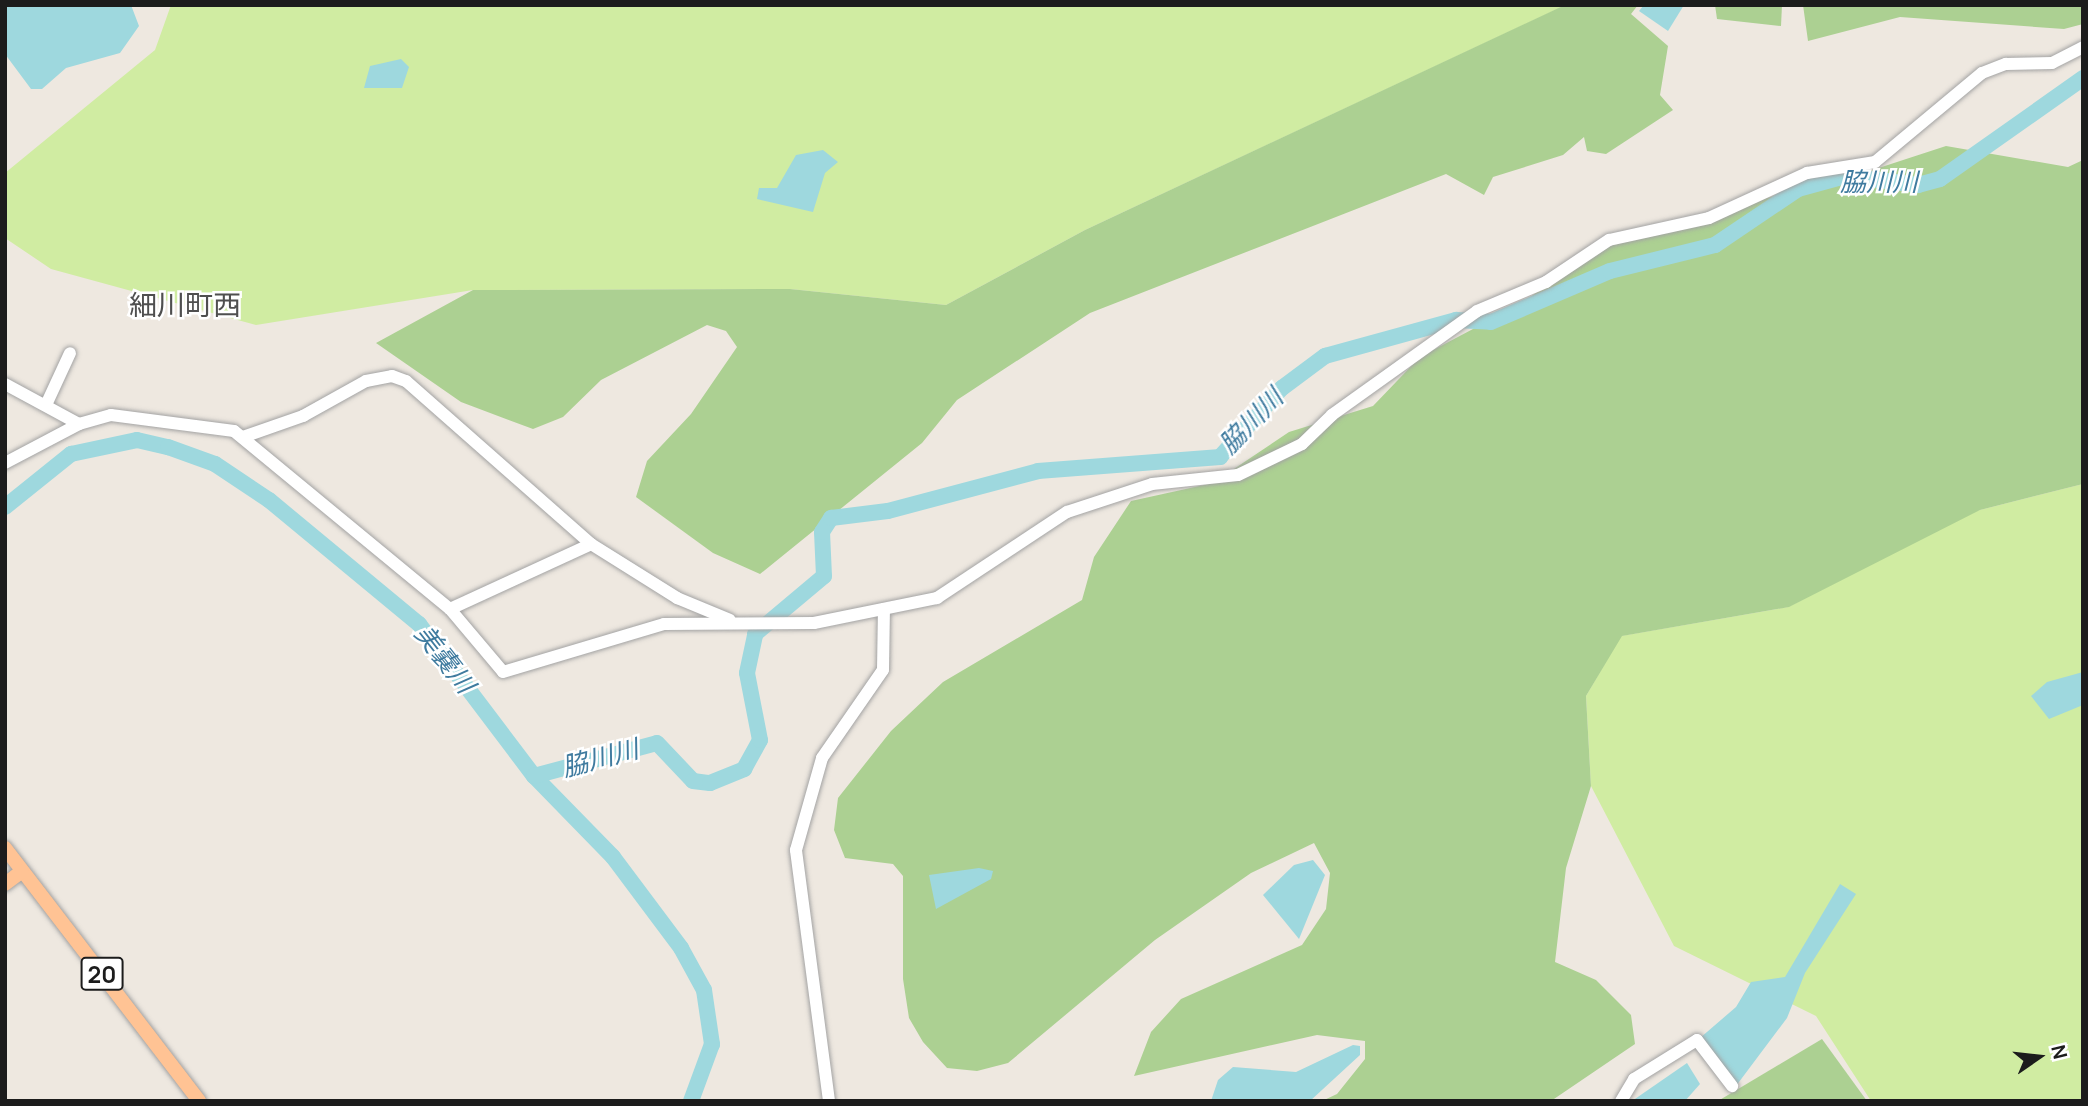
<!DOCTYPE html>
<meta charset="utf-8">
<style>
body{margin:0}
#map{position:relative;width:2088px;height:1106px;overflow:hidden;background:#eee8e0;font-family:Manrope,"Noto Sans JP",sans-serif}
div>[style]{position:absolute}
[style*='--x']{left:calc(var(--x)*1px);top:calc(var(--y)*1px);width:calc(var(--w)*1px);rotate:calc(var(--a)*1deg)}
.grass>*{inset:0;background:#d0eca2}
.forest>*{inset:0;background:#acd092}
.water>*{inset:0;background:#9ed8de}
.river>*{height:16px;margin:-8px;padding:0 8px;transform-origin:8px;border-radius:8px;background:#9ed8de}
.roads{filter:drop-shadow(0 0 2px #a3a3a3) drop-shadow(0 0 2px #a3a3a3)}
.minor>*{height:12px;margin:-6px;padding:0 6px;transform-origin:6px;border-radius:6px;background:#fff}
.major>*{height:14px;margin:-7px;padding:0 7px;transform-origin:7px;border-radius:7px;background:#ffc394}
span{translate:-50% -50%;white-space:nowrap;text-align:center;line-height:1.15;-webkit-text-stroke:5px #fff;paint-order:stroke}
.shield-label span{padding:2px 5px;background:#fff;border:2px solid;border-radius:5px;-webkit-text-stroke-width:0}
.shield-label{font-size:23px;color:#1c1c1c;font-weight:700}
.water-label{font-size:26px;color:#3f7b9f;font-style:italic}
.quarter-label{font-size:28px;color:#4f4f4f}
.frame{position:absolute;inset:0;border:7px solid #1c1c1c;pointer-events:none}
.north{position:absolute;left:2004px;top:1022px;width:70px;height:70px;-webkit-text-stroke:5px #fff;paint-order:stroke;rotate:76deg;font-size:19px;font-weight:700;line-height:28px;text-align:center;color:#1c1c1c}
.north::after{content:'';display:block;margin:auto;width:24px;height:32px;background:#1c1c1c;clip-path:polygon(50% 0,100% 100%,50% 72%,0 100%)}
</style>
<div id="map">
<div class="grass">
<div style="clip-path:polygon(171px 5px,1566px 5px,1085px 230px,946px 305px,790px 289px,473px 290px,256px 325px,51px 269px,5px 238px,5px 173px,155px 50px)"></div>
<div style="clip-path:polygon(2083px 484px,2083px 1101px,1871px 1101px,1816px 1016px,1674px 946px,1591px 786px,1586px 696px,1621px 636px,1788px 607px,1972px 512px)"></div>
</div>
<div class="forest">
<div style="clip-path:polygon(1565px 5px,1638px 5px,1631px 14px,1668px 46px,1660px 95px,1673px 110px,1606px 154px,1587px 151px,1584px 137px,1563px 155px,1493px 177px,1484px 195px,1446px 174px,1090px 313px,957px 400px,922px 443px,760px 574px,713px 553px,636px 497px,647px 461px,691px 414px,737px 347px,726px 331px,707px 325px,601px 380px,563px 417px,533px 429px,461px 402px,376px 343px,473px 290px,790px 289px,946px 305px,1085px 230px)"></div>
<div style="clip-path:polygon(1715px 5px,1782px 5px,1781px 26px,1717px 19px)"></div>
<div style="clip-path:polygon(1803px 5px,2083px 5px,2083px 24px,2064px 29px,1900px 17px,1808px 41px)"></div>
<div style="clip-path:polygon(1946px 146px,2068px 167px,2083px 160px,2083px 484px,1980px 510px,1789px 607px,1622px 636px,1586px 696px,1591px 786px,1566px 868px,1555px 962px,1596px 980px,1631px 1015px,1635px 1044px,1551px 1101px,1322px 1101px,1337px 1094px,1365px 1059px,1365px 1041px,1317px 1035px,1134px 1076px,1151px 1032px,1181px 999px,1302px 945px,1326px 909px,1330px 873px,1314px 843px,1251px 873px,1155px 940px,1008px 1063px,977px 1071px,947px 1068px,923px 1042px,909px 1018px,903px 979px,903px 876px,893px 864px,845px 858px,834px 830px,838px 798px,891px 731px,943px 682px,1082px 600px,1094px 557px,1131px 501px,1213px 483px,1289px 432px,1373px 406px,1420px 357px,1524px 302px,1579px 260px,1660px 224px,1848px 178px)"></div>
<div style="clip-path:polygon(1822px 1039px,1867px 1101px,1718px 1101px)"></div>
</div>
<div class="water">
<div style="clip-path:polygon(5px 5px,131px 5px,139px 26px,120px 53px,66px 68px,42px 89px,31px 89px,5px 54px)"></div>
<div style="clip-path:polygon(1644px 5px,1684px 5px,1668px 31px,1639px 11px)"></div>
<div style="clip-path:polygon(401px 59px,409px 67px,402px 88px,364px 88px,370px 66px)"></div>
<div style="clip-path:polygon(823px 150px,838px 162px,825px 173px,813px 212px,757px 199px,759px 188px,777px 188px,796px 155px)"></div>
<div style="clip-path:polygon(2083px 672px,2083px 705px,2049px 719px,2031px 696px,2047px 682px)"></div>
<div style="clip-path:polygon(1313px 860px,1325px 875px,1299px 939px,1263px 895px,1294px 865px)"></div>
<div style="clip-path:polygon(979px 868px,993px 871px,991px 879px,936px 909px,929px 875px)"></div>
<div style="clip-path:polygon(1840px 884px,1856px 894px,1805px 973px,1787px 1018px,1736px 1086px,1700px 1038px,1736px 1007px,1751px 982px,1785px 977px)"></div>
<div style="clip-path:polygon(1353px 1045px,1360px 1046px,1360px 1055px,1310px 1101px,1211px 1101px,1218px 1080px,1233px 1067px,1296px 1072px)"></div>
<div style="clip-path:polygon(1687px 1063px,1700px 1084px,1685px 1101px,1632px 1101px)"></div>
</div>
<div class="river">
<div style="--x:5;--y:507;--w:85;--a:-38.8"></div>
<div style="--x:71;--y:454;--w:67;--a:-12"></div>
<div style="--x:137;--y:440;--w:32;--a:13"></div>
<div style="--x:168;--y:447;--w:50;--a:19.9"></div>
<div style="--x:215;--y:464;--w:65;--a:33.7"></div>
<div style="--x:269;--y:500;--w:195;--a:39.6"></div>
<div style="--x:419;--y:624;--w:191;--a:52.9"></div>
<div style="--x:534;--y:776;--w:113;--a:45.7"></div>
<div style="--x:613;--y:857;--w:114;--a:53.2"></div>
<div style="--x:681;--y:948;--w:48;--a:61.3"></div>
<div style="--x:704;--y:990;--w:55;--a:81.6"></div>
<div style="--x:712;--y:1044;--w:61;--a:110.2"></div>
<div style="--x:534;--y:776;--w:127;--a:-15"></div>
<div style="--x:657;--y:743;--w:52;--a:46.5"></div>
<div style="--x:693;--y:781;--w:17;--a:7"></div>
<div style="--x:710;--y:783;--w:37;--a:-22"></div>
<div style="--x:744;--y:769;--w:33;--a:-61"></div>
<div style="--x:760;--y:740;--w:68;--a:-101"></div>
<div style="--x:747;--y:673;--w:40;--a:-78"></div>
<div style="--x:755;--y:634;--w:90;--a:-40"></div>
<div style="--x:824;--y:576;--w:44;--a:-92.6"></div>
<div style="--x:822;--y:532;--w:17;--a:-57"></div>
<div style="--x:831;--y:518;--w:57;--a:-7"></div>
<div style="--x:888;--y:511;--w:155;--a:-14.9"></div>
<div style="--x:1038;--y:471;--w:183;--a:-4.4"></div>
<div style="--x:1220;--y:457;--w:93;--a:-48.1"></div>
<div style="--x:1282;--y:388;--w:54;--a:-36.7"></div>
<div style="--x:1325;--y:356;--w:136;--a:-15.4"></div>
<div style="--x:1456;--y:320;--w:35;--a:3"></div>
<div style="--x:1491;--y:322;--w:129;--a:-23.2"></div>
<div style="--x:1610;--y:271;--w:108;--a:-13.9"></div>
<div style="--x:1715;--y:245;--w:100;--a:-34"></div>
<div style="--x:1798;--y:189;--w:50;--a:-15.2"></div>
<div style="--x:1846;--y:176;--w:73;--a:7.1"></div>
<div style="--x:1918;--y:185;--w:23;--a:-15"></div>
<div style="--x:1940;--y:179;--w:175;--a:-35.2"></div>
</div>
<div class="roads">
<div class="minor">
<div style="--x:5;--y:384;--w:84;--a:28.4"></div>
<div style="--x:46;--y:405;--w:57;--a:-65.2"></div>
<div style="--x:243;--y:437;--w:64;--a:-19.3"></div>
<div style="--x:303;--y:416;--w:72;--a:-29.1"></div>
<div style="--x:366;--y:381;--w:26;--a:-11"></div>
<div style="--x:392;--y:376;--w:15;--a:20"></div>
<div style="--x:406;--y:381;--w:247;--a:41.4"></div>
<div style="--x:591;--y:544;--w:102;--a:32.1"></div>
<div style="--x:677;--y:598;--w:57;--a:22.5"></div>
<div style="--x:5;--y:463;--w:84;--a:-27.8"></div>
<div style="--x:79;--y:424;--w:33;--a:-16"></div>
<div style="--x:111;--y:415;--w:124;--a:7.4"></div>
<div style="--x:234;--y:431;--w:280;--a:39.5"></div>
<div style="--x:450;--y:609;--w:82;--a:49.9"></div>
<div style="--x:503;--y:672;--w:168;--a:-16.6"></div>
<div style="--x:664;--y:624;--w:150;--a:-0.4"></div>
<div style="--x:814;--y:623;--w:126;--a:-11.5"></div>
<div style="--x:937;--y:598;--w:156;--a:-33.5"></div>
<div style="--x:1067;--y:512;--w:89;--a:-18.2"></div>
<div style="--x:1152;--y:484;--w:86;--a:-6"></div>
<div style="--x:1238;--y:475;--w:71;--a:-25.8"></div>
<div style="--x:1302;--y:444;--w:42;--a:-44"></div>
<div style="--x:1332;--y:415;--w:178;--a:-35.6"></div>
<div style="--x:1477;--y:311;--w:75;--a:-22.8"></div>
<div style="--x:1546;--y:282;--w:76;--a:-33.7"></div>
<div style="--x:1609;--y:240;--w:102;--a:-12.4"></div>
<div style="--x:1709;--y:218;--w:108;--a:-24.7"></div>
<div style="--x:1807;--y:173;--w:69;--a:-9.2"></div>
<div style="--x:1875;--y:162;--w:139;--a:-39.8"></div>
<div style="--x:1982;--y:73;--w:26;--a:-21"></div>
<div style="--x:2006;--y:64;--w:46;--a:-1.2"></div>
<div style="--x:2052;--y:63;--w:35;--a:-27"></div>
<div style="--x:450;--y:609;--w:155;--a:-24.7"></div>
<div style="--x:829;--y:1101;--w:253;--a:-97.5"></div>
<div style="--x:796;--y:850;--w:96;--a:-74.2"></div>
<div style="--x:822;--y:758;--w:107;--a:-55.3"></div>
<div style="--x:883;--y:670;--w:61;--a:-89.1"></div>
<div style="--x:1621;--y:1101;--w:26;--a:-59"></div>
<div style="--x:1634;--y:1079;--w:74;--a:-31.8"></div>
<div style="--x:1697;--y:1040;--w:58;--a:52.7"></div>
</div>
<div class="major">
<div style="--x:5;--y:848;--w:319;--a:52.5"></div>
<div style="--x:5;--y:884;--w:21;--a:-37"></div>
</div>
</div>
<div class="shield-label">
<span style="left:102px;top:974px">20</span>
</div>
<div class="water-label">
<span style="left:1879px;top:182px">脇川川</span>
<span style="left:1251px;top:421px;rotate:-46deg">脇川川</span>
<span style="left:445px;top:659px;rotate:52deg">美嚢川</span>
<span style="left:600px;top:758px;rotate:-15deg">脇川川</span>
</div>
<div class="quarter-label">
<span style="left:185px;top:304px">細川町西</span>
</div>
<div class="frame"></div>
<div class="north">N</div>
</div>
